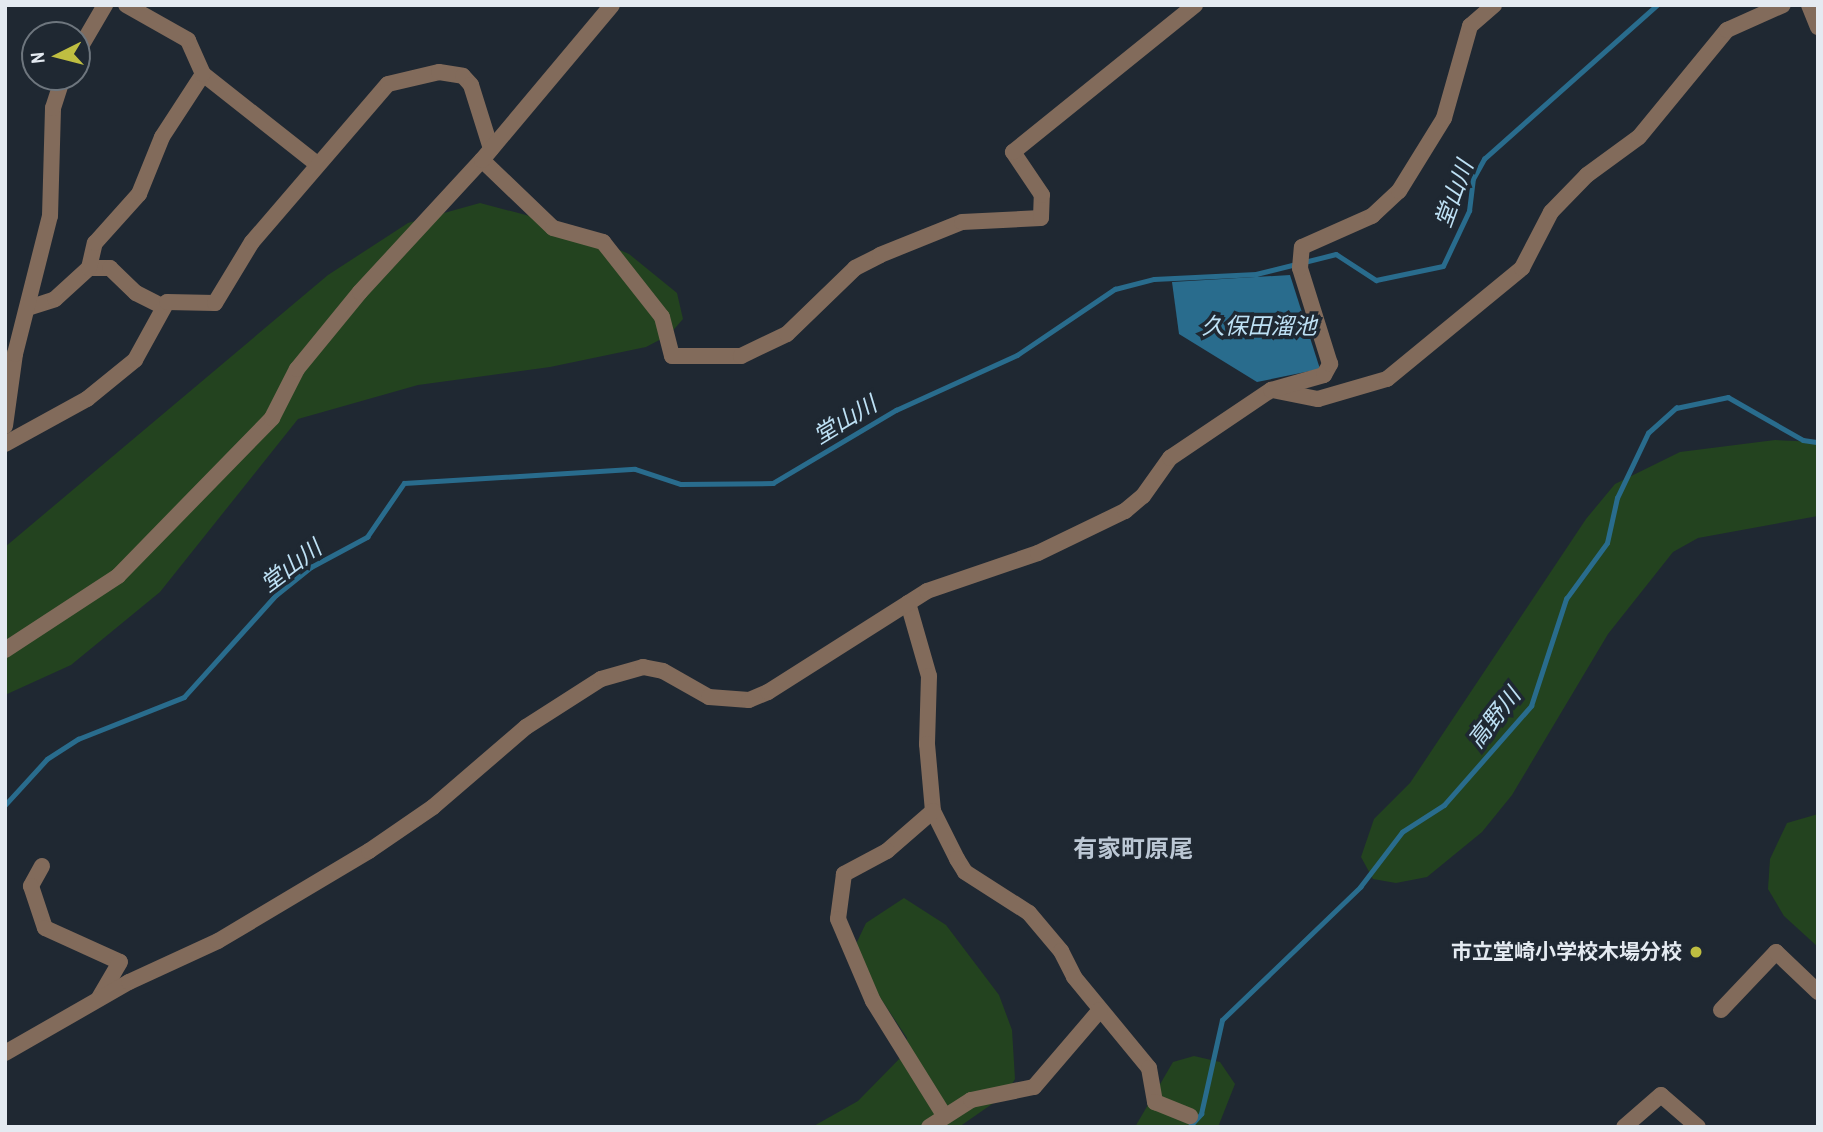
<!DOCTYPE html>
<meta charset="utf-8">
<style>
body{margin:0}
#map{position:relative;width:1823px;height:1132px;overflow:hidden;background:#1f2832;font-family:"Archivo Narrow","Noto Sans JP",sans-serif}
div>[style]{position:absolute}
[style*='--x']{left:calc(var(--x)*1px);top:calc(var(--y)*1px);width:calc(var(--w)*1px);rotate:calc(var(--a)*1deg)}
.green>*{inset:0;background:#23431f}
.water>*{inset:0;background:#296c8d}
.stream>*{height:4.5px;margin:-2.25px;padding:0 2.25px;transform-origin:2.25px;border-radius:2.25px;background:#296c8d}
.minor>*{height:16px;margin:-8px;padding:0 8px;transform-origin:8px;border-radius:8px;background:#826b5b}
.dots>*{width:19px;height:19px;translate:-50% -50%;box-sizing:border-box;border:4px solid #1f2832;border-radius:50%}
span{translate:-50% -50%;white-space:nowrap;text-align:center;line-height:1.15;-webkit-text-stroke:7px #1f2832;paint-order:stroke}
.poi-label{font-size:21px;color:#e4eaf1;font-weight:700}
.right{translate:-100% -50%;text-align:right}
.water-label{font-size:23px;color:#bee1f5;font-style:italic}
.quarter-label{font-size:24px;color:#bbc7d4;font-weight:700}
.frame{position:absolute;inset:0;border:7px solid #e4eaf1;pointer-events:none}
.north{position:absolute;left:21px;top:21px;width:70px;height:70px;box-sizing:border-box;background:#1f2832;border:2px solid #6e767e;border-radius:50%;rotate:264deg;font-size:19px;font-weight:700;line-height:28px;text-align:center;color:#e4eaf1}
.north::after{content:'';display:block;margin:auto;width:24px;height:32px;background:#bfbe41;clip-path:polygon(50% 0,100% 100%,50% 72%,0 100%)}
</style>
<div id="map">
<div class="green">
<div style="clip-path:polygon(480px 203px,560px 224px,629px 254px,677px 293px,683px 319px,669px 335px,646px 347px,550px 367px,418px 385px,298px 419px,160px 592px,71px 665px,5px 695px,5px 547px,328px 275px,408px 223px)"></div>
<div style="clip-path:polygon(1775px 440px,1818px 442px,1818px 516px,1698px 538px,1673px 552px,1608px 634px,1512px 795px,1482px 832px,1427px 877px,1396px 883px,1373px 879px,1361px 857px,1374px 819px,1410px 783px,1586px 519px,1615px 484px,1680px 452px)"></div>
<div style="clip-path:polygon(1818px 814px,1818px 947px,1784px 916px,1768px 889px,1770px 859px,1787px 823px)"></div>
<div style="clip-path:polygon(904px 898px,946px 925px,999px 995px,1012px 1030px,1015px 1079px,1005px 1095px,959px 1127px,812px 1127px,858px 1101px,905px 1053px,907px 1038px,859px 966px,857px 942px,866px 923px)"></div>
<div style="clip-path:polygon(1194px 1056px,1220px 1062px,1235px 1084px,1218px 1127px,1135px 1127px,1173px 1062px)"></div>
</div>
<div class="water">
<div style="clip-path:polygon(1290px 275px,1320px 369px,1257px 382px,1179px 334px,1172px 282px)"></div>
</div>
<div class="stream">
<div style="--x:5;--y:805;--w:62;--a:-47.6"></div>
<div style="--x:47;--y:759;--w:37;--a:-33"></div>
<div style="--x:78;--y:739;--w:114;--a:-21.6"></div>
<div style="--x:184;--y:697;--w:137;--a:-48"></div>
<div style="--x:276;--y:595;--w:45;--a:-38.7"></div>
<div style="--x:311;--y:567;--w:64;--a:-28.2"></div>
<div style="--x:367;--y:537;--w:65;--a:-55.6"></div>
<div style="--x:404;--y:483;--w:231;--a:-3.5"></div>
<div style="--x:635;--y:469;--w:48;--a:18.1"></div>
<div style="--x:681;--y:484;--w:92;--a:-0.6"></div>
<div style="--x:773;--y:483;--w:143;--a:-30.7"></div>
<div style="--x:896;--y:410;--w:133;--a:-24.4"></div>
<div style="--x:1017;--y:355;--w:118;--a:-34"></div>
<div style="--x:1115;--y:289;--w:40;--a:-14.4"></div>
<div style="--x:1154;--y:279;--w:102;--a:-2.8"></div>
<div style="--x:1256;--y:274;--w:82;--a:-14"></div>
<div style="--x:1336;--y:254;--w:48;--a:33"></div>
<div style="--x:1376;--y:280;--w:68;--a:-11.8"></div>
<div style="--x:1443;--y:266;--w:61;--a:-64.7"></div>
<div style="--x:1469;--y:211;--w:32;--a:-83"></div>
<div style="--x:1473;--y:179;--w:23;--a:-61"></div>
<div style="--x:1484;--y:159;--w:232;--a:-41.7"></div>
<div style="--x:1189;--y:1127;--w:18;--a:-47"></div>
<div style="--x:1201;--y:1114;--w:96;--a:-77.4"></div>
<div style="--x:1222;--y:1020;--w:192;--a:-43.9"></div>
<div style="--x:1360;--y:887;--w:69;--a:-52.6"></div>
<div style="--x:1402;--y:832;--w:50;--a:-32.7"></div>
<div style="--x:1444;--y:805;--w:132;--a:-48.7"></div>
<div style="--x:1531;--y:706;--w:113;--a:-71.9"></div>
<div style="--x:1566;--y:599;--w:69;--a:-53.8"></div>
<div style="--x:1607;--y:543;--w:46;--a:-77.5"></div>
<div style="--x:1617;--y:498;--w:72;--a:-64.5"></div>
<div style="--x:1648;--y:433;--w:38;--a:-42"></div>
<div style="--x:1676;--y:408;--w:53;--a:-11.9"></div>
<div style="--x:1728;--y:397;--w:86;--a:29.8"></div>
<div style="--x:1803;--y:440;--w:15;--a:8"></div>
</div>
<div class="minor">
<div style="--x:1809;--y:5;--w:24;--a:68"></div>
<div style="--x:77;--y:53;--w:56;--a:-59.7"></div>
<div style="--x:203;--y:74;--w:145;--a:38.3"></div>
<div style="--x:482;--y:160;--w:98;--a:43.8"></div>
<div style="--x:553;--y:228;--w:52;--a:15.6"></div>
<div style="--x:603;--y:242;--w:95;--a:51.8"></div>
<div style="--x:662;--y:317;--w:40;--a:75.6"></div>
<div style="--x:672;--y:356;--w:69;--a:0"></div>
<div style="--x:741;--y:356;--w:51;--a:-25.6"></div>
<div style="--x:787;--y:334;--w:95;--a:-44.1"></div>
<div style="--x:855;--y:268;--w:28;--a:-27"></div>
<div style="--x:880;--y:255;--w:88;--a:-21.9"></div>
<div style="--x:962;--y:222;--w:79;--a:-2.9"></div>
<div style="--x:1041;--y:218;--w:23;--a:-88"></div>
<div style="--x:1042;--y:195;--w:52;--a:-124"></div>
<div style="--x:1013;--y:152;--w:234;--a:-38.9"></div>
<div style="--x:89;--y:268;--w:21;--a:0"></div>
<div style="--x:110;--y:268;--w:36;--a:44"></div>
<div style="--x:136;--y:293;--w:28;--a:27"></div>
<div style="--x:31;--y:307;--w:25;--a:-18"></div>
<div style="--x:55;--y:299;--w:46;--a:-42.4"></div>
<div style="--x:89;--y:268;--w:26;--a:-77"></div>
<div style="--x:95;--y:243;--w:66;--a:-48.1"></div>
<div style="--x:139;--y:194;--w:61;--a:-68"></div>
<div style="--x:162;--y:137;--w:75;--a:-56.9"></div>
<div style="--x:203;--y:74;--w:37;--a:-114"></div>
<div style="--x:188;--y:40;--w:71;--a:-150.6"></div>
<div style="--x:1272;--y:390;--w:47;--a:11.1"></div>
<div style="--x:1318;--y:399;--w:72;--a:-16.2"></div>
<div style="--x:1387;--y:379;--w:175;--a:-39.4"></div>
<div style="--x:1522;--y:268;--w:63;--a:-62.6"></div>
<div style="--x:1551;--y:212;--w:52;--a:-45.8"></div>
<div style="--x:1587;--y:175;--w:64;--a:-36.2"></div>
<div style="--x:1639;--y:137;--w:139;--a:-50.6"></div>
<div style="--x:1727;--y:30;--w:61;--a:-24.1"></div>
<div style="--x:5;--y:426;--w:73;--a:-82.1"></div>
<div style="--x:15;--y:354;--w:142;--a:-75.8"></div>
<div style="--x:50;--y:216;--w:108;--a:-88.4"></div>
<div style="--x:53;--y:108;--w:33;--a:-72"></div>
<div style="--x:5;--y:444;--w:94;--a:-28.8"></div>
<div style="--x:87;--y:399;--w:62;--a:-39.1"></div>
<div style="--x:135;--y:360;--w:66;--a:-61.1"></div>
<div style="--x:167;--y:302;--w:48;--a:1.2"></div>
<div style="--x:215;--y:303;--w:71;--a:-58.8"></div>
<div style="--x:252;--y:242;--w:208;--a:-49.3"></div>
<div style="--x:388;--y:84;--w:52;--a:-13.2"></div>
<div style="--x:439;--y:72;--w:24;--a:9"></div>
<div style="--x:463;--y:76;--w:12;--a:48"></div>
<div style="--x:471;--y:85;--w:67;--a:72.6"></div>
<div style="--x:908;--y:603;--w:76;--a:74"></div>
<div style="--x:929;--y:676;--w:68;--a:91.7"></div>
<div style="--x:927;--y:744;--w:67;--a:84.9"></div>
<div style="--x:933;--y:811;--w:54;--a:63.4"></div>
<div style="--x:957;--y:859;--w:15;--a:58"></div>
<div style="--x:965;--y:872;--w:76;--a:32.6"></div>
<div style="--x:1029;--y:913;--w:50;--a:49.9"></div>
<div style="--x:1061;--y:951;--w:29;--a:63"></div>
<div style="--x:1074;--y:977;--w:118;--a:50.5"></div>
<div style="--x:1149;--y:1068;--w:35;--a:80"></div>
<div style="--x:1155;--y:1102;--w:38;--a:22"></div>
<div style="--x:5;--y:650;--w:135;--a:-33.2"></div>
<div style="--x:118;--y:576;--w:221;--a:-45.7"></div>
<div style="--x:272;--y:418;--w:55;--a:-63"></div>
<div style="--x:297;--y:369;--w:99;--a:-50.7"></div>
<div style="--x:360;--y:292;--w:180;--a:-47.3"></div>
<div style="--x:482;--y:160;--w:202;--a:-50"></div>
<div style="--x:933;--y:811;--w:61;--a:139"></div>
<div style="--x:887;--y:851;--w:49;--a:151.9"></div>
<div style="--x:844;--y:874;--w:45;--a:97.6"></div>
<div style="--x:838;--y:919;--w:89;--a:66.9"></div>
<div style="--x:873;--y:1001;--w:134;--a:58.1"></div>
<div style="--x:42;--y:866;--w:23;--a:119"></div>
<div style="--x:31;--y:886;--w:44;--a:71.6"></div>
<div style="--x:45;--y:928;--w:82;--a:24.4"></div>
<div style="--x:120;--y:962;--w:42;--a:120.3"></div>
<div style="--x:1721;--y:1010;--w:80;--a:-46.5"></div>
<div style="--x:1776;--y:952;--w:58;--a:43.6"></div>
<div style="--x:5;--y:1053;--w:143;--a:-29.8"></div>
<div style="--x:129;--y:982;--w:98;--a:-24.7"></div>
<div style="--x:218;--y:941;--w:176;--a:-30.8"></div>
<div style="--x:369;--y:851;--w:78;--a:-34.5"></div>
<div style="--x:433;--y:807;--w:123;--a:-40.7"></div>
<div style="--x:526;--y:727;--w:89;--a:-32.6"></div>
<div style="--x:601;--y:679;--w:44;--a:-15.9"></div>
<div style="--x:643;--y:667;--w:20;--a:11"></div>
<div style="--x:663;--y:671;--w:53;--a:29.5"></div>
<div style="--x:709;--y:697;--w:40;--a:4.3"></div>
<div style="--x:749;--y:700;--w:21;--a:-23"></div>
<div style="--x:768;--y:692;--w:188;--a:-32.4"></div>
<div style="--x:927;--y:591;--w:117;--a:-18.9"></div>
<div style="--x:1038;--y:553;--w:97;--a:-25.8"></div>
<div style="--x:1125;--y:511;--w:23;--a:-40"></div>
<div style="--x:1143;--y:496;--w:47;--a:-54.6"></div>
<div style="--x:1170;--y:458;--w:122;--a:-34"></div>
<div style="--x:1271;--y:390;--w:55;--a:-15.8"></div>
<div style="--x:1324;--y:375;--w:13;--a:-61"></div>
<div style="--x:1330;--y:364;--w:101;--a:-107.4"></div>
<div style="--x:1300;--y:268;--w:21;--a:-85"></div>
<div style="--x:1302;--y:247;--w:77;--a:-23.9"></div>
<div style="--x:1372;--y:216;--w:37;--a:-43"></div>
<div style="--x:1399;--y:191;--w:86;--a:-58.3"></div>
<div style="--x:1444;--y:118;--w:96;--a:-74.2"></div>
<div style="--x:1470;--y:26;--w:32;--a:-41"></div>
<div style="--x:929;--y:1127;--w:50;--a:-32.7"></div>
<div style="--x:971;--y:1100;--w:64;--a:-11.7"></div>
<div style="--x:1034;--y:1087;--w:101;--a:-49.4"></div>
<div style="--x:1624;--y:1127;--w:49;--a:-40.9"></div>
<div style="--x:1661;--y:1095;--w:49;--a:40.9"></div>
</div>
<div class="dots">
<div style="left:1696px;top:952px;background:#bfbe41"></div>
</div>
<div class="poi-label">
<span class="right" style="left:1682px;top:952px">市立堂崎小学校木場分校</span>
</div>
<div class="water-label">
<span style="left:1454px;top:194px;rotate:-70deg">堂山川</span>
<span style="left:1259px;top:326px">久保田溜池</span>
<span style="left:845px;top:420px;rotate:-31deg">堂山川</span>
<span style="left:291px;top:566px;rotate:-37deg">堂山川</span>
<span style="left:1494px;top:718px;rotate:-52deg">高野川</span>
</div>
<div class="quarter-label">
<span style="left:1133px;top:849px">有家町原尾</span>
</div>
<div class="frame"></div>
<div class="north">N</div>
</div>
